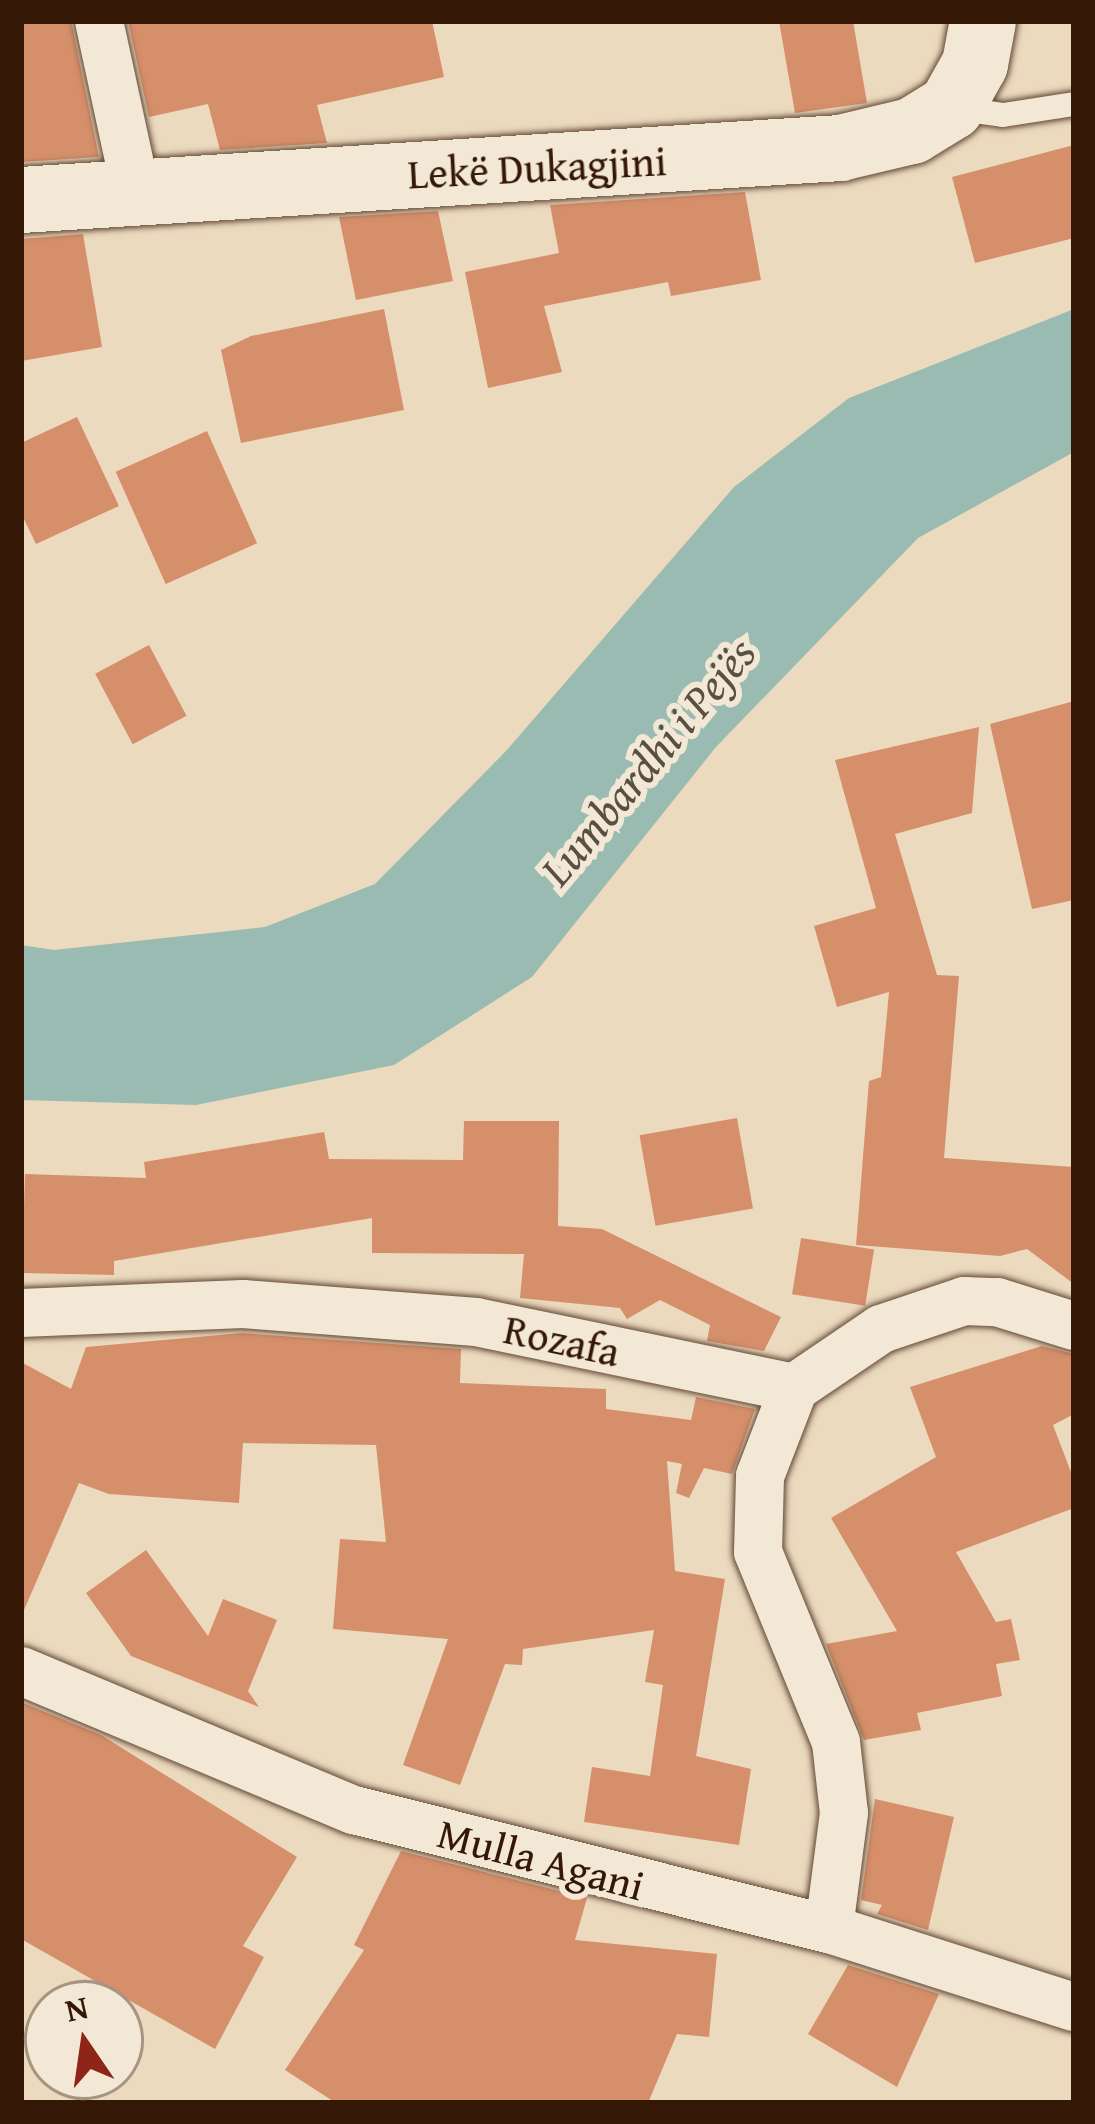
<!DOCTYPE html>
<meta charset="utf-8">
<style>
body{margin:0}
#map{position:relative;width:1095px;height:2124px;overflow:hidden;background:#ecdabf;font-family:"Gentium Book Plus",serif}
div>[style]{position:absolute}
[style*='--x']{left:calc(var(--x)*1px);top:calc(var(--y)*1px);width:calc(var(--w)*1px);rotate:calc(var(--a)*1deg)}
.water>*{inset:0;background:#99bbb1}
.building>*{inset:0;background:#d68f6b;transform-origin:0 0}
.roads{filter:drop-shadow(0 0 3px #634834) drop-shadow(0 0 3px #634834)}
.lane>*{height:24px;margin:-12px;padding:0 12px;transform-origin:12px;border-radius:12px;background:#f3e7d5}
.street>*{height:48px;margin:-24px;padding:0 24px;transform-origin:24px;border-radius:24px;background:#f3e7d5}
.secondary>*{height:66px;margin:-33px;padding:0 33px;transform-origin:33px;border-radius:33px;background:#f3e7d5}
span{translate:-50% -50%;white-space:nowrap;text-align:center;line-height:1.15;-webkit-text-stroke:12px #f3e7d5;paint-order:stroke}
.street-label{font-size:42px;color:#351706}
.water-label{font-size:45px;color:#585042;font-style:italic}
.frame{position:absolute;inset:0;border:24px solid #351706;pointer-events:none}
.north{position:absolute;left:24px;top:1980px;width:120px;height:120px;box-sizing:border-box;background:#f3e7d5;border:3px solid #a79482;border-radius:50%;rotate:347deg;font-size:33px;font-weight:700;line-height:48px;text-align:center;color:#351706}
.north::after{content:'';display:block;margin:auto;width:42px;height:54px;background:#8f2418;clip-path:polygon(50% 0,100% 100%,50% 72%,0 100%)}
</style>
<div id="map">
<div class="water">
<div style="clip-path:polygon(1074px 309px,1074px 452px,918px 538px,716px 747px,532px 977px,394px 1065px,196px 1105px,21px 1100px,21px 945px,54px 950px,265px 927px,375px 884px,506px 751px,734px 487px,849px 398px)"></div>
</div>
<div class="building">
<div style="clip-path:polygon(21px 21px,71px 21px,99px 157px,22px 162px)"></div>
<div style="clip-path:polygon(128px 21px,432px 21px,444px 77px,317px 105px,327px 143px,220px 150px,208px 104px,149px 117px)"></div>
<div style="clip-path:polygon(779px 21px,853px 21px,867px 103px,795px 113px)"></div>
<div style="clip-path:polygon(1074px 145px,1074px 238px,975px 263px,952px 177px)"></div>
<div style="clip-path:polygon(745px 192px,761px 280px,671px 296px,668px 282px,544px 306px,562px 372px,488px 388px,465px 272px,559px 253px,550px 205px)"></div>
<div style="clip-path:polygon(438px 211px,453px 281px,356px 300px,339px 217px)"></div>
<div style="clip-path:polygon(83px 234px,102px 347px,21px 361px,21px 239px)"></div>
<div style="clip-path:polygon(384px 309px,404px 410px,241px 443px,221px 350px,251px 336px)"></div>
<div style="clip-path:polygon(77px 417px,119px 506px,36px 544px,21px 513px,21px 443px)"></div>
<div style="left:207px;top:431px;width:123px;height:100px;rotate:66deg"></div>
<div style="left:149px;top:645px;width:80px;height:61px;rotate:62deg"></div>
<div style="clip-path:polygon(1074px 701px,1074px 900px,1032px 909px,990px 724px)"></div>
<div style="clip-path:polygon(979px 727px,972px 813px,895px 834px,937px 975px,959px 976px,944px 1158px,1074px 1167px,1074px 1284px,1027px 1249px,1000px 1256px,856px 1245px,869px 1081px,881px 1077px,889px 992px,837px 1007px,814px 926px,876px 908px,835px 760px)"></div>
<div style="left:737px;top:1118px;width:92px;height:99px;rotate:80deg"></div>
<div style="clip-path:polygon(464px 1121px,559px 1121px,558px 1226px,602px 1229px,781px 1317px,764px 1351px,707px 1341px,710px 1325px,660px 1300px,627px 1319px,620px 1308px,520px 1298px,524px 1254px,372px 1253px,372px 1218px,114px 1261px,114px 1275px,22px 1273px,25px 1174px,146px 1178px,144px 1162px,324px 1132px,329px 1159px,463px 1160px)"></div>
<div style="left:801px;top:1238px;width:74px;height:57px;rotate:9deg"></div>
<div style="clip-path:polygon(242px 1333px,461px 1349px,460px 1383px,606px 1389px,606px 1409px,691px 1420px,696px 1397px,755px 1409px,732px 1474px,704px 1468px,689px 1498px,676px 1493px,682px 1464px,667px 1461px,675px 1571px,725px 1579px,696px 1756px,751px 1769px,739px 1845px,584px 1822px,592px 1767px,650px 1776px,663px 1685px,645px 1682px,654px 1630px,523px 1649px,522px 1665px,505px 1664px,460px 1785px,403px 1765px,448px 1639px,333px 1629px,340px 1539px,386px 1542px,376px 1445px,243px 1443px,239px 1503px,109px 1494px,79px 1483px,21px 1617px,21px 1362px,71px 1389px,86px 1347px)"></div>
<div style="clip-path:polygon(1042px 1346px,1074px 1354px,1074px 1414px,1053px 1425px,1074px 1480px,1074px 1508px,956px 1552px,996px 1622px,1011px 1619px,1020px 1660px,996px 1664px,1002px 1696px,917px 1713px,921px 1730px,864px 1740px,826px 1644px,897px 1631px,831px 1518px,936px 1457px,910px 1387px)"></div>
<div style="clip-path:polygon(146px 1550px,208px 1636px,223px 1599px,277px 1620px,248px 1691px,259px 1707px,131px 1656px,86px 1593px)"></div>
<div style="clip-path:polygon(21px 1702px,101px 1735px,297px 1857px,243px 1946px,264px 1957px,215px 2049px,21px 1939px)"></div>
<div style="clip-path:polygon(875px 1799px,954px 1817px,928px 1930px,877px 1914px,882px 1905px,861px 1900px)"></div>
<div style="clip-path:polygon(401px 1851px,587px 1898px,575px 1940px,717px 1954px,709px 2037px,677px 2034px,648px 2103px,336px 2103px,285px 2070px,364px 1950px,354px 1945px)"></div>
<div style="clip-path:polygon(848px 1965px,939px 1994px,897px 2087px,808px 2034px)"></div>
</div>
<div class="roads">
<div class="lane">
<div style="--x:953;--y:108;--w:50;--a:8"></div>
<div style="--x:1003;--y:115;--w:72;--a:-8.8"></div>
</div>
<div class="street">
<div style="--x:99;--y:21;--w:170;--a:77.8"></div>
<div style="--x:21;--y:1313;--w:222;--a:-2.3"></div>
<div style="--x:243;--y:1304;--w:234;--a:4.4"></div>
<div style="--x:476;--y:1322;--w:325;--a:11.7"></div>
<div style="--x:794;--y:1388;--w:105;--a:-34.1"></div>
<div style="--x:881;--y:1329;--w:88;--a:-18.6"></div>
<div style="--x:964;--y:1301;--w:33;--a:2"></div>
<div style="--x:997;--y:1302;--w:81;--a:17.3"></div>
<div style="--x:794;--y:1388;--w:94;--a:111.1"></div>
<div style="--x:760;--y:1476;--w:76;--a:91.5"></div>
<div style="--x:758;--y:1552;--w:205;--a:67.7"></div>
<div style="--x:836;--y:1742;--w:71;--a:83.6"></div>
<div style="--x:844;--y:1813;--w:117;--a:97.4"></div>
<div style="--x:21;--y:1671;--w:361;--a:22.7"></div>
<div style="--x:354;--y:1810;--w:490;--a:14.1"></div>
<div style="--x:829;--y:1929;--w:257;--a:17.7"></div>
</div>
<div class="secondary">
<div style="--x:21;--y:200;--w:821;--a:-3.63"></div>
<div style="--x:840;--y:148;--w:74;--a:-13.3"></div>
<div style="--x:912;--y:131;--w:46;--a:-31.6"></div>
<div style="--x:951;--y:107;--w:49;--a:-60.8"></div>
<div style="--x:975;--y:64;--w:44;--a:-79.5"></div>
</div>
</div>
<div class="street-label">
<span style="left:537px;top:167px;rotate:-3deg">Lekë Dukagjini</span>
<span style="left:562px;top:1340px;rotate:12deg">Rozafa</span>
<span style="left:541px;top:1859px;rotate:15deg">Mulla Agani</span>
</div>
<div class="water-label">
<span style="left:647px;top:761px;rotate:-50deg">Lumbardhi i Pejës</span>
</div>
<div class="frame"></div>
<div class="north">N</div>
</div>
